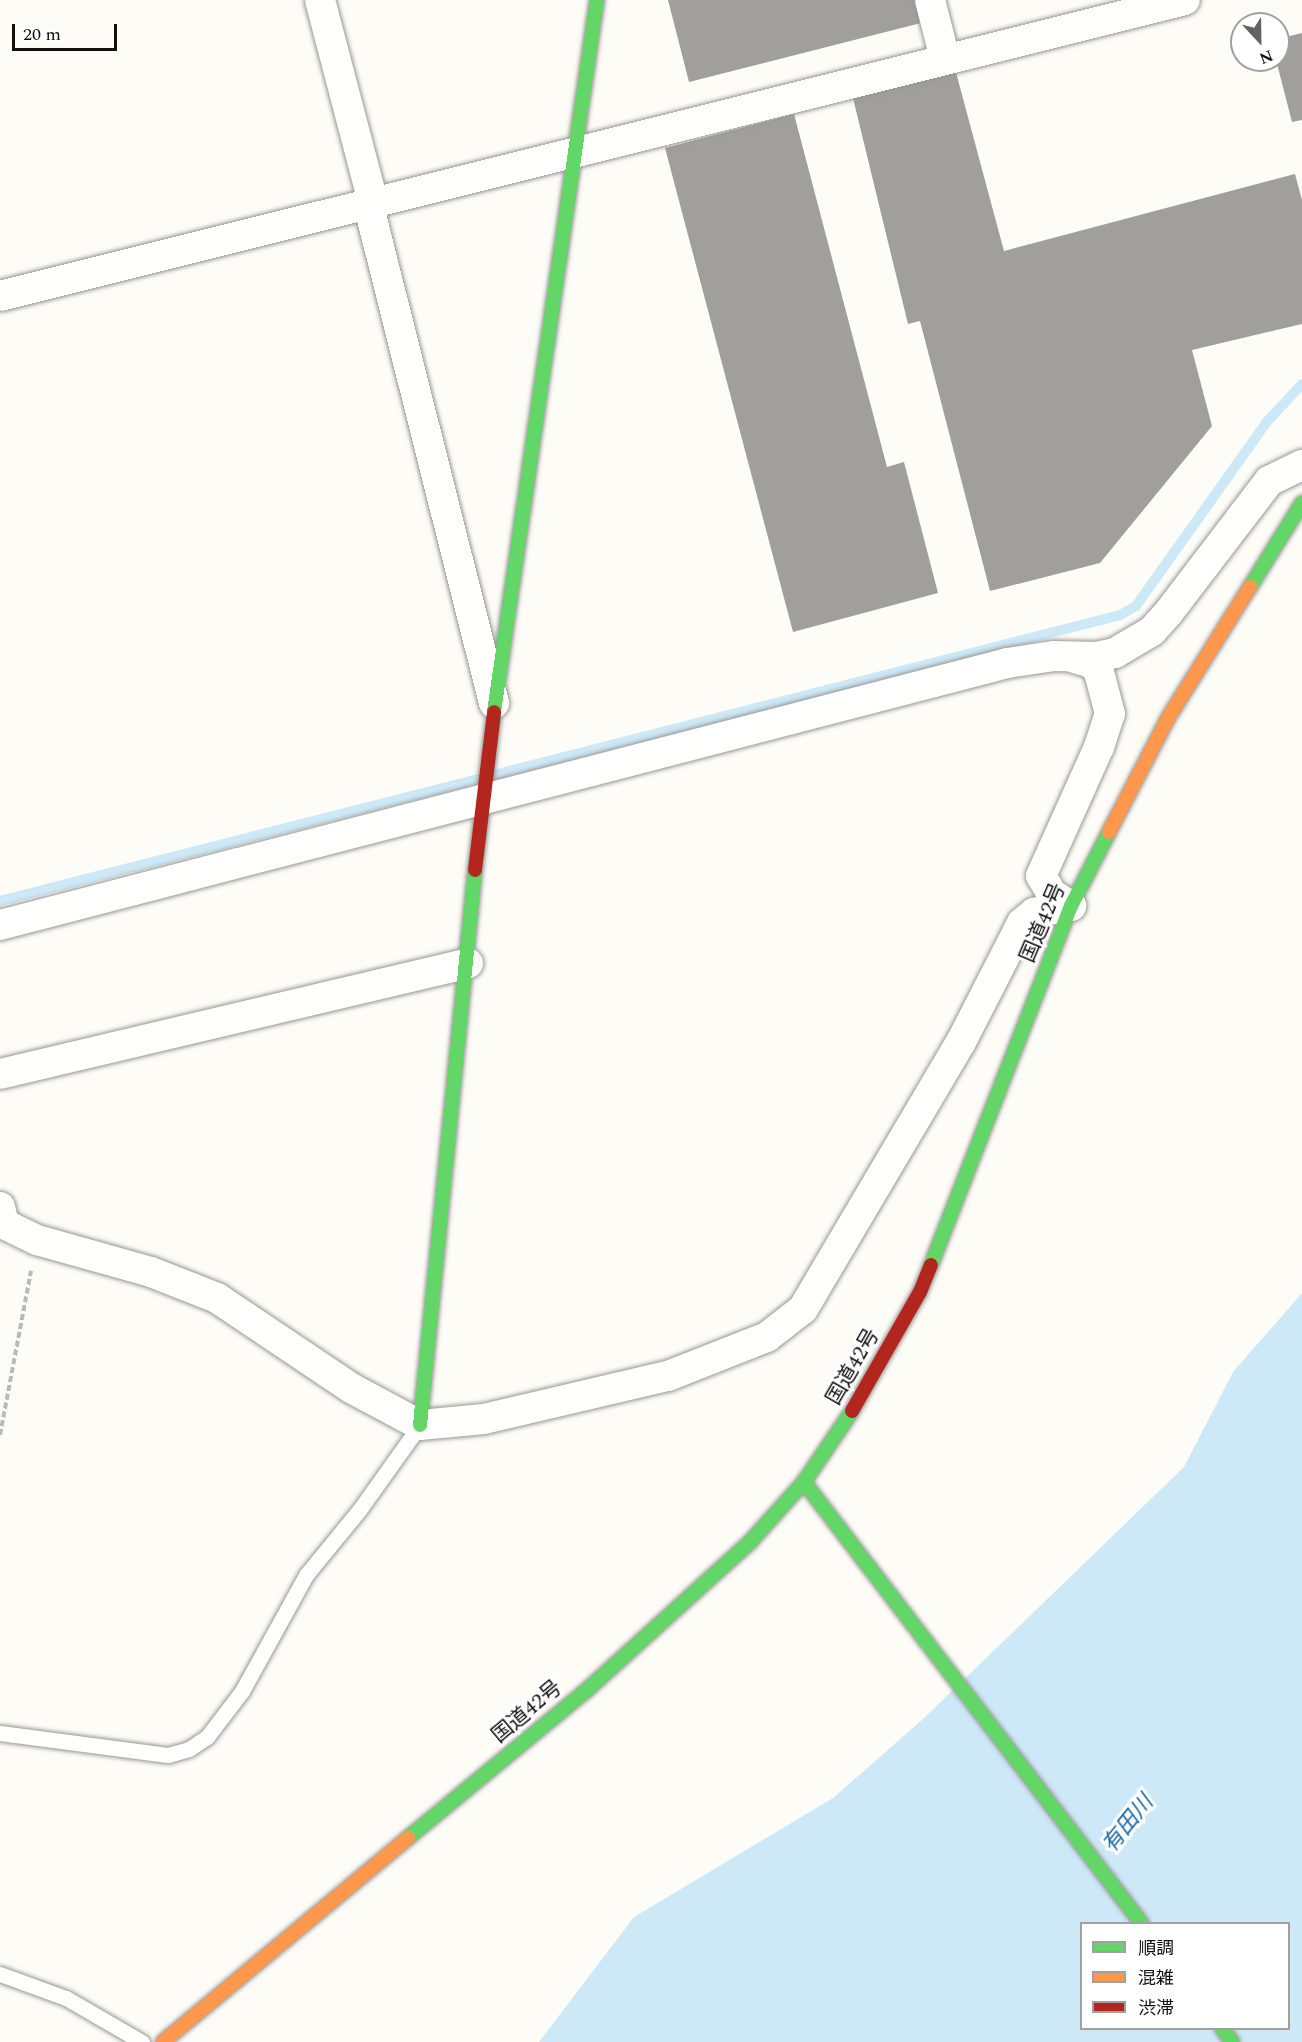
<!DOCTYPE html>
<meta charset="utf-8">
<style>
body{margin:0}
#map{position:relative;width:1302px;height:2042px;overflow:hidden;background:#fdfcf7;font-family:Spectral,"Noto Sans JP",serif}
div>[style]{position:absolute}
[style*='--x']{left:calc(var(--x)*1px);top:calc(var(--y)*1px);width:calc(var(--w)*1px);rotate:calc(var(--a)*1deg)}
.water>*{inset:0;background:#cde8f7}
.stream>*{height:10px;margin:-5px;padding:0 5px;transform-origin:5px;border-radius:5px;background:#cde8f7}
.building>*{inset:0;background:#a19f9c}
.path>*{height:4px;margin-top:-2px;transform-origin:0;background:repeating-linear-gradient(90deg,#b9b9b8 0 6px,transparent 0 9px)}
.roads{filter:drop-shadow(0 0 2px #979795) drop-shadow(0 0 2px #979795)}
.lane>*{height:15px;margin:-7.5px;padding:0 7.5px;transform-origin:7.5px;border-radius:7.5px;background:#fffffe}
.street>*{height:30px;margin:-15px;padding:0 15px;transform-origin:15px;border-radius:15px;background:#fffffe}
.fast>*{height:14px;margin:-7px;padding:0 7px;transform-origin:7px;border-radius:7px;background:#63d668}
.slow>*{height:14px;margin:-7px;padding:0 7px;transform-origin:7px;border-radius:7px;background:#ff974d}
.jam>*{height:14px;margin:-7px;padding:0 7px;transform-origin:7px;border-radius:7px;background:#b3261e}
span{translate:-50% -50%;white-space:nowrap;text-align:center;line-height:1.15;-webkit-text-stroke:6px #fff;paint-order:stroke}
.street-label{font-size:21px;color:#111}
.water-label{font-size:22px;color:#1768a6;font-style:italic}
.legend{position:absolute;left:1080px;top:1922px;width:210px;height:108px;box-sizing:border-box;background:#fff;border:2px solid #a0a0a0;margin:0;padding:8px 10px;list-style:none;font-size:18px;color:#111}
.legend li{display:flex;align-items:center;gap:12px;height:30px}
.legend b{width:30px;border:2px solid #a0a0a0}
.north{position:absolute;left:1230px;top:12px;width:60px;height:60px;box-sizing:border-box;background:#fff;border:2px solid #a0a0a0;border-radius:50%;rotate:158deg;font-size:16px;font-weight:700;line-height:24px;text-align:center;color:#111}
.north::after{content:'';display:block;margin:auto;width:21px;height:27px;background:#646362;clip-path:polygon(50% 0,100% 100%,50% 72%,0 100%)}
.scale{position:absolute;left:12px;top:24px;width:105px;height:27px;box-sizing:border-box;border:3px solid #111;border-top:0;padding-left:8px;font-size:18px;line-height:21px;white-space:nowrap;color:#111;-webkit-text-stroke:4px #fff;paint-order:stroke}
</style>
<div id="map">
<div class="water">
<div style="clip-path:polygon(evenodd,1302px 1293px,1302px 2042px,539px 2042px,634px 1917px,833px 1798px,923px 1719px,1184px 1467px,1233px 1372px,1302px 1293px,1082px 1924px,1288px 1924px,1288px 2028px,1082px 2028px,1082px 1924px)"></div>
</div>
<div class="stream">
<div style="--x:0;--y:901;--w:1156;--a:-14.32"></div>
<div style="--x:1120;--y:615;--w:18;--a:-29"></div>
<div style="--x:1136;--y:606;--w:224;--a:-54.6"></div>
<div style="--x:1266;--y:423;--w:53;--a:-47.3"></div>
</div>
<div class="building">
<div style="clip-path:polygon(668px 0,916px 0,921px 23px,689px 82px)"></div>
<div style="clip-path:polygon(1302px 33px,1302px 120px,1292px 122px,1276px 60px,1278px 39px)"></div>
<div style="clip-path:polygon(954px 65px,1004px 251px,1295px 174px,1302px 200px,1302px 324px,1192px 350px,1212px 426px,1100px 563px,990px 591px,920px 321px,908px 324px,851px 90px)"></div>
<div style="clip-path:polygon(794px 114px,887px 467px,904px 462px,938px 593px,793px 632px,665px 148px)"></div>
</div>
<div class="path">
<div style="--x:0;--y:1435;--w:167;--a:-79.3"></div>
</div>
<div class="roads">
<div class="lane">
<div style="--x:0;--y:1733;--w:169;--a:7.5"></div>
<div style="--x:168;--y:1755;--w:22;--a:-16"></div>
<div style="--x:189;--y:1749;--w:22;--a:-34"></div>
<div style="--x:207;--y:1737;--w:58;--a:-52.7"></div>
<div style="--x:242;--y:1691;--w:132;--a:-61.1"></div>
<div style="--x:306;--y:1575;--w:85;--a:-50.7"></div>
<div style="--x:360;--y:1509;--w:103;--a:-54.5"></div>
<div style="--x:0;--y:1974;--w:70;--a:20"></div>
<div style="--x:66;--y:1998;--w:88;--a:30.1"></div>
</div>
<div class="street">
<div style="--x:320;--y:0;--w:209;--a:75.3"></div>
<div style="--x:930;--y:0;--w:61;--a:75.7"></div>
<div style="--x:368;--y:203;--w:516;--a:75.86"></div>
<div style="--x:0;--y:296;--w:1221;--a:-14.02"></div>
<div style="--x:1071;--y:906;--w:22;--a:-148"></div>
<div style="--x:1052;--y:894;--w:21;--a:-121"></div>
<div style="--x:1041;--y:876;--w:141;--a:-65.8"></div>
<div style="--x:1099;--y:747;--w:35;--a:-72"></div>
<div style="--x:1110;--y:714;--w:43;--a:-104.7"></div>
<div style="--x:1099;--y:672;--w:11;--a:-128"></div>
<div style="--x:1092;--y:663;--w:18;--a:-164"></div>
<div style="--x:0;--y:925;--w:1041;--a:-14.58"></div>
<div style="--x:1007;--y:663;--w:48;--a:-8.5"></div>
<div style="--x:1054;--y:656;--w:42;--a:1.4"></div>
<div style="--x:1096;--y:657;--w:19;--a:-12"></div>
<div style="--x:1115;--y:653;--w:43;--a:-30.7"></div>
<div style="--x:1152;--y:631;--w:25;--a:-48"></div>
<div style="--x:1169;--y:612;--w:165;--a:-52.6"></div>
<div style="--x:1269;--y:481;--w:37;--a:-26"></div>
<div style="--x:0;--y:1074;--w:481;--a:-13.3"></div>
<div style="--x:0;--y:1207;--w:17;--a:77"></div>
<div style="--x:4;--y:1224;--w:37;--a:26"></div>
<div style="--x:37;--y:1240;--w:118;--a:15.7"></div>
<div style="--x:151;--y:1272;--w:71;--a:21.5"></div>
<div style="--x:217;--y:1298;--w:161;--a:33.9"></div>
<div style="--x:351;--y:1388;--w:78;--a:28.2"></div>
<div style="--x:420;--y:1425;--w:64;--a:-5.4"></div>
<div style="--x:484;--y:1419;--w:189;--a:-13.2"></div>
<div style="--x:668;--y:1376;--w:106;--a:-21.5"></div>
<div style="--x:767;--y:1337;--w:46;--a:-37.9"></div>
<div style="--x:803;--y:1309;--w:310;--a:-59.4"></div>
<div style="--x:961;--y:1042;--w:134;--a:-62.9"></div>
<div style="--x:1022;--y:923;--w:16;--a:-40"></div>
<div style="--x:1034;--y:913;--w:38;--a:-11"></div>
</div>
<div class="fast">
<div style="--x:1250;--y:587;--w:99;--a:-58.2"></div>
<div style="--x:494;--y:712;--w:719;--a:-81.77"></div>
<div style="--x:931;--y:1265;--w:385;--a:-68.7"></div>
<div style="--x:1071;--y:906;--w:83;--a:-62.8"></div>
<div style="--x:420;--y:1425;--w:558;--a:-84.34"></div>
<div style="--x:804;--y:1482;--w:556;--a:52.59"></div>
<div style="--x:408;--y:1838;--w:234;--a:-39.6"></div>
<div style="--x:588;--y:1689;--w:220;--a:-42.2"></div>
<div style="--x:751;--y:1541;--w:79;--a:-48.1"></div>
<div style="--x:804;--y:1482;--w:86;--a:-55.9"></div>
<div style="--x:1222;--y:2028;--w:17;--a:54"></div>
</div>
<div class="slow">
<div style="--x:1109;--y:832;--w:128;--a:-62.6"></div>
<div style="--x:1168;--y:718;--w:155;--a:-58"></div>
<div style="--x:163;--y:2042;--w:319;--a:-39.8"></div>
</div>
<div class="jam">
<div style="--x:475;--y:870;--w:159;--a:-83.1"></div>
<div style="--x:852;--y:1411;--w:137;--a:-60.3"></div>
<div style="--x:920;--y:1292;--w:29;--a:-68"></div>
</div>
</div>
<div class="street-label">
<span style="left:1043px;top:923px;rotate:-67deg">国道42号</span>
<span style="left:853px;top:1367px;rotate:-60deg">国道42号</span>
<span style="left:527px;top:1712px;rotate:-40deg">国道42号</span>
</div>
<div class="water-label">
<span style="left:1128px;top:1824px;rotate:-51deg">有田川</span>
</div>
<ul class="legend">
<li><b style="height:8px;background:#63d668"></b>順調</li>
<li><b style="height:8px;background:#ff974d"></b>混雑</li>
<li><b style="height:8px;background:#b3261e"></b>渋滞</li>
</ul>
<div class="north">N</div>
<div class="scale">20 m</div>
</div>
